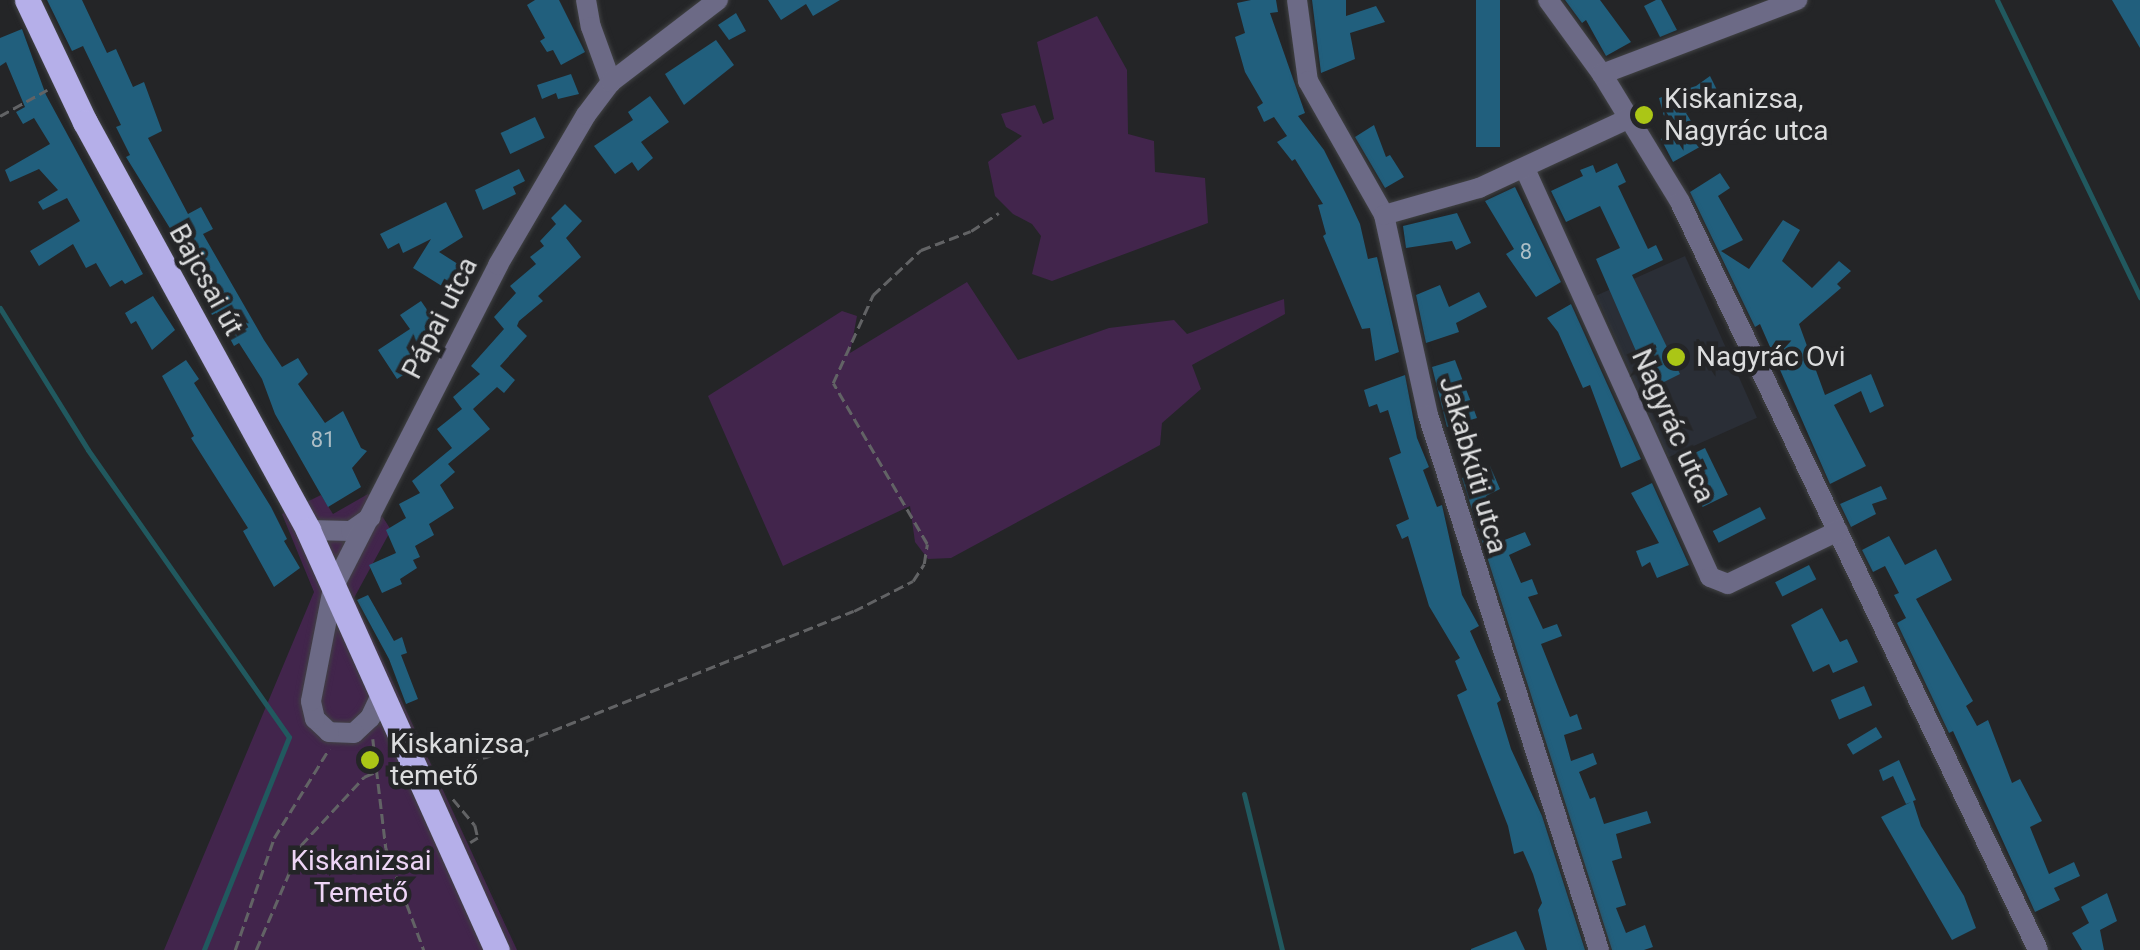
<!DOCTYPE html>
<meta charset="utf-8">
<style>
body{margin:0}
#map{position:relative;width:2140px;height:950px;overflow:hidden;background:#242527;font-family:Roboto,sans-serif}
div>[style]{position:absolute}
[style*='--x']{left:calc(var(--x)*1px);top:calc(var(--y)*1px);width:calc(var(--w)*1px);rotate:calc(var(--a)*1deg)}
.built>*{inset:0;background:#2a2e36;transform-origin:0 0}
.green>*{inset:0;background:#42254c}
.stream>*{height:5px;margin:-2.5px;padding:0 2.5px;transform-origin:2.5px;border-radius:2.5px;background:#21595f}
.building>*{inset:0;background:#215f7d;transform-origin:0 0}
.path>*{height:2.5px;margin-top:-1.25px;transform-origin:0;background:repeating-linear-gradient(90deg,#626365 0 10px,transparent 0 15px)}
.roads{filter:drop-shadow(0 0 2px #414244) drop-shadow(0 0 2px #414244)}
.minor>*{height:20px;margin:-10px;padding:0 10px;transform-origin:10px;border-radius:10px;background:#6c6a86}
.major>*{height:25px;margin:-12.5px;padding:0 12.5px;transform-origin:12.5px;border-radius:12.5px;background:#b5afe9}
.dots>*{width:28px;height:28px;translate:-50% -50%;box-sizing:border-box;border:5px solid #242527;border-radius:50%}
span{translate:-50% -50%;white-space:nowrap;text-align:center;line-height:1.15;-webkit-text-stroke:9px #242527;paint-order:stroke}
.number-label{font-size:22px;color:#adbec6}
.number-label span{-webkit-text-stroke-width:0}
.poi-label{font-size:28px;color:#dcddde}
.left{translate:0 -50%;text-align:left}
.street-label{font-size:28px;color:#dcddde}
.park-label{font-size:28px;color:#eed5f6}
</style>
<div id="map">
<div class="built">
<div style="left:1685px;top:256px;width:177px;height:97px;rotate:66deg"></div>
</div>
<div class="green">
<div style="clip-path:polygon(1097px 16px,1127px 70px,1128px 134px,1154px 141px,1155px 172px,1205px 178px,1208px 223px,1052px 281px,1032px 274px,1041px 236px,1032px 224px,1013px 214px,995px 196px,988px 162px,1022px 136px,1006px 127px,1001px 114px,1035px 105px,1043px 124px,1054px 119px,1037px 42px)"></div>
<div style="clip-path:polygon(967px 282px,1018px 360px,1109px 328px,1174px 320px,1187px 334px,1284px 299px,1285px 314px,1192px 365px,1201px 389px,1162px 423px,1160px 445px,951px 558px,928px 559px,915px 542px,910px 506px,783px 566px,708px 396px,842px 311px,857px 316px,850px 353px)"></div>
<div style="clip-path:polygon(368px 494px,391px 530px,354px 598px,517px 950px,164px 950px,314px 592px,282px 514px,321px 495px,333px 514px)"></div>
</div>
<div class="stream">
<div style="--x:1997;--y:0;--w:330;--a:64.3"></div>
<div style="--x:0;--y:308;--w:167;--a:58.2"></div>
<div style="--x:88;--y:450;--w:350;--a:55"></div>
<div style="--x:289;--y:737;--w:229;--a:111.8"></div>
<div style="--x:1244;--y:794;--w:161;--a:76.3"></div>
</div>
<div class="building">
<div style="clip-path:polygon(47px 0,82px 0,107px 53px,116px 49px,133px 87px,144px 82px,162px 131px,148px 138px,188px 214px,201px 207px,213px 229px,203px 234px,264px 340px,282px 367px,298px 358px,308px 374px,298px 384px,325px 423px,343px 411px,361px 448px,367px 451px,352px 468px,361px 487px,328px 507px,275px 414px,262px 379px,239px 343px,234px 346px,216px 313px,212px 315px,198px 289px,205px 285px,126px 157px,130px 155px,116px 127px,121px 125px,83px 46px,72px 51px)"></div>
<div style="clip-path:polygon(535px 0,559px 0,585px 52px,561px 65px,553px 50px,547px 52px,540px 41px,545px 38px,527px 5px)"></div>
<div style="clip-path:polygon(768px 0,840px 0,813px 16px,806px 4px,781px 20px)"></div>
<div style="clip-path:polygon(1251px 0,1276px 0,1278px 12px,1270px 13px,1305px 113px,1298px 116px,1324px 150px,1346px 194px,1360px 224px,1368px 259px,1377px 257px,1399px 352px,1375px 361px,1370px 328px,1362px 329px,1323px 236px,1326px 234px,1318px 205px,1323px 204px,1295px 159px,1292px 161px,1277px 142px,1287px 136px,1274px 117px,1264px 122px,1257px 107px,1263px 103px,1245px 72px,1235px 37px,1245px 33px,1237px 3px)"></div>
<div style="clip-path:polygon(1312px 0,1346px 0,1346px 16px,1376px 6px,1385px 22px,1350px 33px,1355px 59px,1321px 73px)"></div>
<div style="left:1476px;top:0;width:24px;height:147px"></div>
<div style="clip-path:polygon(1565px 0,1600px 0,1631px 42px,1606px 56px,1586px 20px,1582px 23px)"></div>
<div style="clip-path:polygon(1656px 0,1661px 0,1677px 30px,1660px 37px,1644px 6px)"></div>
<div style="clip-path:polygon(2112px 0,2140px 0,2140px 48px)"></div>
<div style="clip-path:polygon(736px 13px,746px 31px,729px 40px,718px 25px)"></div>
<div style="clip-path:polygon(22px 29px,46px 95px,143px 274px,125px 284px,122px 280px,110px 287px,96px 263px,86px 268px,73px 244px,39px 266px,30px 251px,80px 221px,67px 198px,43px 210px,38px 202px,58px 190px,39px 169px,10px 182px,5px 170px,50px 144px,34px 118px,23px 124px,16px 112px,25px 107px,6px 62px,0 66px,0 38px)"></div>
<div style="clip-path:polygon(716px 40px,734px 65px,684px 105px,665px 74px)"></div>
<div style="clip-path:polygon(571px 74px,579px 94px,558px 99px,556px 93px,542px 99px,537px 85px)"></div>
<div style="clip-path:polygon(1710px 76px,1721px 98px,1686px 113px,1705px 144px,1673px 162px,1661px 139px,1669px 135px,1659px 98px,1696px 86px)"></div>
<div style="clip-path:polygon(650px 96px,669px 122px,641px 142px,653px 158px,638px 171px,632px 162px,615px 174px,594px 146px,633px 120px,628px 112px)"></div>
<div style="left:535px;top:117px;width:23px;height:38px;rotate:65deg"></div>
<div style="clip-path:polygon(1374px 125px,1386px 157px,1390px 155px,1404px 177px,1385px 188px,1355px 137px)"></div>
<div style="clip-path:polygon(1617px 163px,1626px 182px,1618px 186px,1648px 249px,1656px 245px,1663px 260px,1632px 275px,1680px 374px,1652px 388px,1596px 259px,1620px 248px,1600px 206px,1566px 222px,1551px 191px,1583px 176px,1580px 170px,1593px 165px,1596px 173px)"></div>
<div style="clip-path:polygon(519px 169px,525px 181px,513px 187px,516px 194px,483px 210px,475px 190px)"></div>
<div style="clip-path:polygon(1720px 173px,1730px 188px,1718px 196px,1743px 240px,1721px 251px,1749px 269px,1783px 220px,1800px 230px,1782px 261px,1812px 288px,1839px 261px,1851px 271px,1837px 284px,1841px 288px,1799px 324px,1825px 395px,1871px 374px,1884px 406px,1870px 413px,1861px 391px,1834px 405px,1866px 466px,1830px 484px,1760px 324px,1755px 327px,1690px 192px)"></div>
<div style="clip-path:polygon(1515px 187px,1561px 282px,1536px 297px,1506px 254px,1514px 249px,1485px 201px)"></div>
<div style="clip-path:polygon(446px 202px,463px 237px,439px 252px,461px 266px,456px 273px,463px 277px,453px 293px,413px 268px,431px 239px,403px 253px,399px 243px,388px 249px,380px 234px)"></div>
<div style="clip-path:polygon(565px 204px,582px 221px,566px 238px,581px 257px,538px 296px,543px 301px,519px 321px,517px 326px,527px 336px,500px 366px,515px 380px,504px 393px,497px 387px,473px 409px,490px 429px,448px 464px,455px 472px,440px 485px,454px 508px,429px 524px,434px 535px,415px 546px,420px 557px,413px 560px,417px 568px,400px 579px,402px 584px,382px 593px,369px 565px,396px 553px,386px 530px,406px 518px,399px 504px,420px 493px,412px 481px,452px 448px,437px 429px,462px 409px,453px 397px,480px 374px,471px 366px,504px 329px,494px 317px,516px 293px,510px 286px,536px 264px,530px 257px,544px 246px,540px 241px,556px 224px,551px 218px)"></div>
<div style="clip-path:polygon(1457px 213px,1471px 243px,1456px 250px,1452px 241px,1406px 248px,1403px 226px)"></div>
<div style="clip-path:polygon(1440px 285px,1449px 307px,1479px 292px,1487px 307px,1456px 323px,1459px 332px,1426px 343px,1416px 295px)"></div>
<div style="clip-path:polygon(153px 296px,175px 330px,152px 350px,136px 321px,131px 324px,125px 313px)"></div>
<div style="clip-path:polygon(421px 301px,439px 327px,407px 348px,419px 365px,397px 379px,378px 350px,410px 329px,400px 315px)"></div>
<div style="clip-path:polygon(1571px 304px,1641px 459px,1621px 468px,1590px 385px,1583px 388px,1558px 332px,1547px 318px)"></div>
<div style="clip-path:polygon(186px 360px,199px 379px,194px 383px,271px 507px,287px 539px,284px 541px,300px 568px,274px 587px,243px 531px,248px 528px,191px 438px,194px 436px,162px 376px)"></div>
<div style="clip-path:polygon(1455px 360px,1477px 418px,1447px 427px,1432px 367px)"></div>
<div style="clip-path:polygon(1405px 375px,1417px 438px,1429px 467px,1423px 470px,1437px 507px,1442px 505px,1462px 595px,1479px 626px,1470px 631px,1501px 700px,1497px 703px,1511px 749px,1542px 816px,1585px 950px,1547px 950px,1538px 910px,1542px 903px,1533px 874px,1523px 851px,1514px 854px,1508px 826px,1457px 695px,1467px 690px,1455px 661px,1460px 658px,1429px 606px,1408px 536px,1402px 539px,1396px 525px,1409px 519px,1389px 458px,1401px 453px,1388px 410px,1380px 413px,1377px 404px,1369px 407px,1364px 390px)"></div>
<div style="left:1705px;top:448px;width:52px;height:28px;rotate:64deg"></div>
<div style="clip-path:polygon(1490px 466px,1500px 489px,1486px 496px,1502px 541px,1525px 532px,1531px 545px,1509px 555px,1521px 583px,1532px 579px,1538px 594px,1528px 597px,1543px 629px,1557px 624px,1562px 636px,1541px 644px,1570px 717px,1577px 714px,1582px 729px,1564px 735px,1571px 761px,1593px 753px,1597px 764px,1579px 772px,1590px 799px,1595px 797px,1604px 824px,1647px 811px,1651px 823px,1616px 834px,1622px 858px,1612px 861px,1626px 905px,1616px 908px,1626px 933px,1645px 925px,1653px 947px,1644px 950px,1612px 950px,1462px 478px)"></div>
<div style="clip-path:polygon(1652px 483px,1689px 565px,1657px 578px,1650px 562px,1642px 567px,1636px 551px,1659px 543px,1631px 493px)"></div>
<div style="clip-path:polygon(1881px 486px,1887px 499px,1872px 504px,1876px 514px,1851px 527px,1840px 504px)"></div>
<div style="left:1760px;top:507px;width:13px;height:53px;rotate:63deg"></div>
<div style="clip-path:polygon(1889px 536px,1905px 565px,1936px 549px,1952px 580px,1916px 599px,1973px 701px,1966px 706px,1977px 726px,1988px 720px,2012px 783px,2020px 779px,2042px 821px,2030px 827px,2049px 874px,2074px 862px,2080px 876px,2054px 888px,2060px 900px,2035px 912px,1953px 731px,1949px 733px,1897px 623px,1906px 618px,1894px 595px,1899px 593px,1885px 566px,1873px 572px,1862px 550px)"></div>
<div style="left:1809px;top:565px;width:16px;height:38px;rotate:63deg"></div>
<div style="clip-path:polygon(368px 595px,394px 641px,402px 637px,407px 653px,401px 655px,418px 699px,406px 704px,389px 659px,357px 600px)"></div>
<div style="clip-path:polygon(1822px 608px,1840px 642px,1847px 639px,1858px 662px,1833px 673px,1829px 664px,1813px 672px,1791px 625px)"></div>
<div style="left:1864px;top:686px;width:21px;height:36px;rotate:67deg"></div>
<div style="left:1876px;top:727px;width:12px;height:34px;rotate:59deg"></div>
<div style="clip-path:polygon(1899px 760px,1916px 800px,1913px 801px,1921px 826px,1964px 896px,1976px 928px,1952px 940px,1881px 817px,1911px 802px,1906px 804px,1893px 776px,1883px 781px,1879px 770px)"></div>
<div style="clip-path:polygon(2107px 893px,2117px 921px,2100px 930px,2104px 950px,2082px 950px,2072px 933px,2089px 923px,2081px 907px)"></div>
<div style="clip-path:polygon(1516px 931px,1525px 950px,1471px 950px,1471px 949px)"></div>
</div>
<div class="path">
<div style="--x:0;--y:116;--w:54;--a:-29"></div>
<div style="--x:373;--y:739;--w:110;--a:83.2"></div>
<div style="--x:386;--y:848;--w:109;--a:69.6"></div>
<div style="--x:441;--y:775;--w:444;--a:-21.7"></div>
<div style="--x:854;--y:611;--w:66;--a:-27"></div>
<div style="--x:913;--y:581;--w:20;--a:-57"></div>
<div style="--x:924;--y:564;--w:20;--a:-81"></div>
<div style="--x:927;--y:544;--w:186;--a:-120.3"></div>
<div style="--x:833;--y:383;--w:97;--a:-65.6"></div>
<div style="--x:873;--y:295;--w:66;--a:-43.2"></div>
<div style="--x:921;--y:250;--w:53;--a:-20.8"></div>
<div style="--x:971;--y:231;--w:33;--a:-33"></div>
<div style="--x:453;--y:799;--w:34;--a:50"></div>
<div style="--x:475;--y:825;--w:13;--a:77"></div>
<div style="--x:478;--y:838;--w:9;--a:148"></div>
<div style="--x:235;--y:950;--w:119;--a:-70.8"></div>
<div style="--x:274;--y:838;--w:105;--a:-58.3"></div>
<div style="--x:256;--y:950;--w:114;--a:-66.8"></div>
<div style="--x:301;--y:845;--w:93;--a:-47.2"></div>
<div style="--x:364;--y:777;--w:12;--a:-24"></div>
</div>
<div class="roads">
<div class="minor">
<div style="--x:586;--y:0;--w:27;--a:80"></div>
<div style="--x:591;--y:27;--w:59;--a:70"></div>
<div style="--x:1297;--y:0;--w:82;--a:82.3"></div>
<div style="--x:1308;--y:81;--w:154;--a:60.4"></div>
<div style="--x:1384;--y:215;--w:205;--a:77.6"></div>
<div style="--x:1428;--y:415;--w:562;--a:72.27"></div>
<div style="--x:1548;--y:0;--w:92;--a:53.9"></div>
<div style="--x:1602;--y:74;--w:150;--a:58.6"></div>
<div style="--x:1680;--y:202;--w:829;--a:64.42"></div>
<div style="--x:1602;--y:74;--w:209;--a:-20.8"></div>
<div style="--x:1525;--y:169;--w:448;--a:65.6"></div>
<div style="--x:1710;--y:577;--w:19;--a:21"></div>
<div style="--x:1728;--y:584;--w:122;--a:-25.7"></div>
<div style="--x:1384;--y:215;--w:99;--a:-15.9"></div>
<div style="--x:1479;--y:188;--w:166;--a:-24.9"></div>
<div style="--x:308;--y:530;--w:43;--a:1.3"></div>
<div style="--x:351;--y:531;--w:24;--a:-35"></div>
<div style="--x:380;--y:697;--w:23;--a:115"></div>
<div style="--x:370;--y:718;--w:22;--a:137"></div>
<div style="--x:354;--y:733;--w:25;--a:-178"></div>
<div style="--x:329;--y:732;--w:19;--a:-137"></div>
<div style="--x:315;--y:719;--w:18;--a:-103"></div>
<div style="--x:311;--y:701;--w:115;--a:-79"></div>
<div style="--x:333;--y:588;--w:363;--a:-62.9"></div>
<div style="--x:498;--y:265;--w:174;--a:-59.6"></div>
<div style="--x:586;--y:115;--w:41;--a:-52.9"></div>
<div style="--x:611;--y:82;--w:135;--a:-37.5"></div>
</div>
<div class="major">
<div style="--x:27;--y:0;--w:135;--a:64.6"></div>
<div style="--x:85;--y:122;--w:465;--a:61.3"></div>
<div style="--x:308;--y:530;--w:461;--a:65.8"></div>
</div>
</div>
<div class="dots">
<div style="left:1644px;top:115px;background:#abc616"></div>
<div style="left:1676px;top:357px;background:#abc616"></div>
<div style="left:370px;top:760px;background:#abc616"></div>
</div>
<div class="number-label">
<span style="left:1526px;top:252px">8</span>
<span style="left:323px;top:440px">81</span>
</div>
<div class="poi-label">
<span class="left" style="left:1664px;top:115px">Kiskanizsa,<br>Nagyrác utca</span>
<span class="left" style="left:1696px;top:357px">Nagyrác Ovi</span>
<span class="left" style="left:390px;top:760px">Kiskanizsa,<br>temető</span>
</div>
<div class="street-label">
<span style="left:206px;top:280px;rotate:61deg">Bajcsai út</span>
<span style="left:440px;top:318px;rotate:-63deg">Pápai utca</span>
<span style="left:1673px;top:426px;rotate:66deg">Nagyrác utca</span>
<span style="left:1473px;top:465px;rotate:74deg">Jakabkúti utca</span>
</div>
<div class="park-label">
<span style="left:361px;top:877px">Kiskanizsai<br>Temető</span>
</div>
</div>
